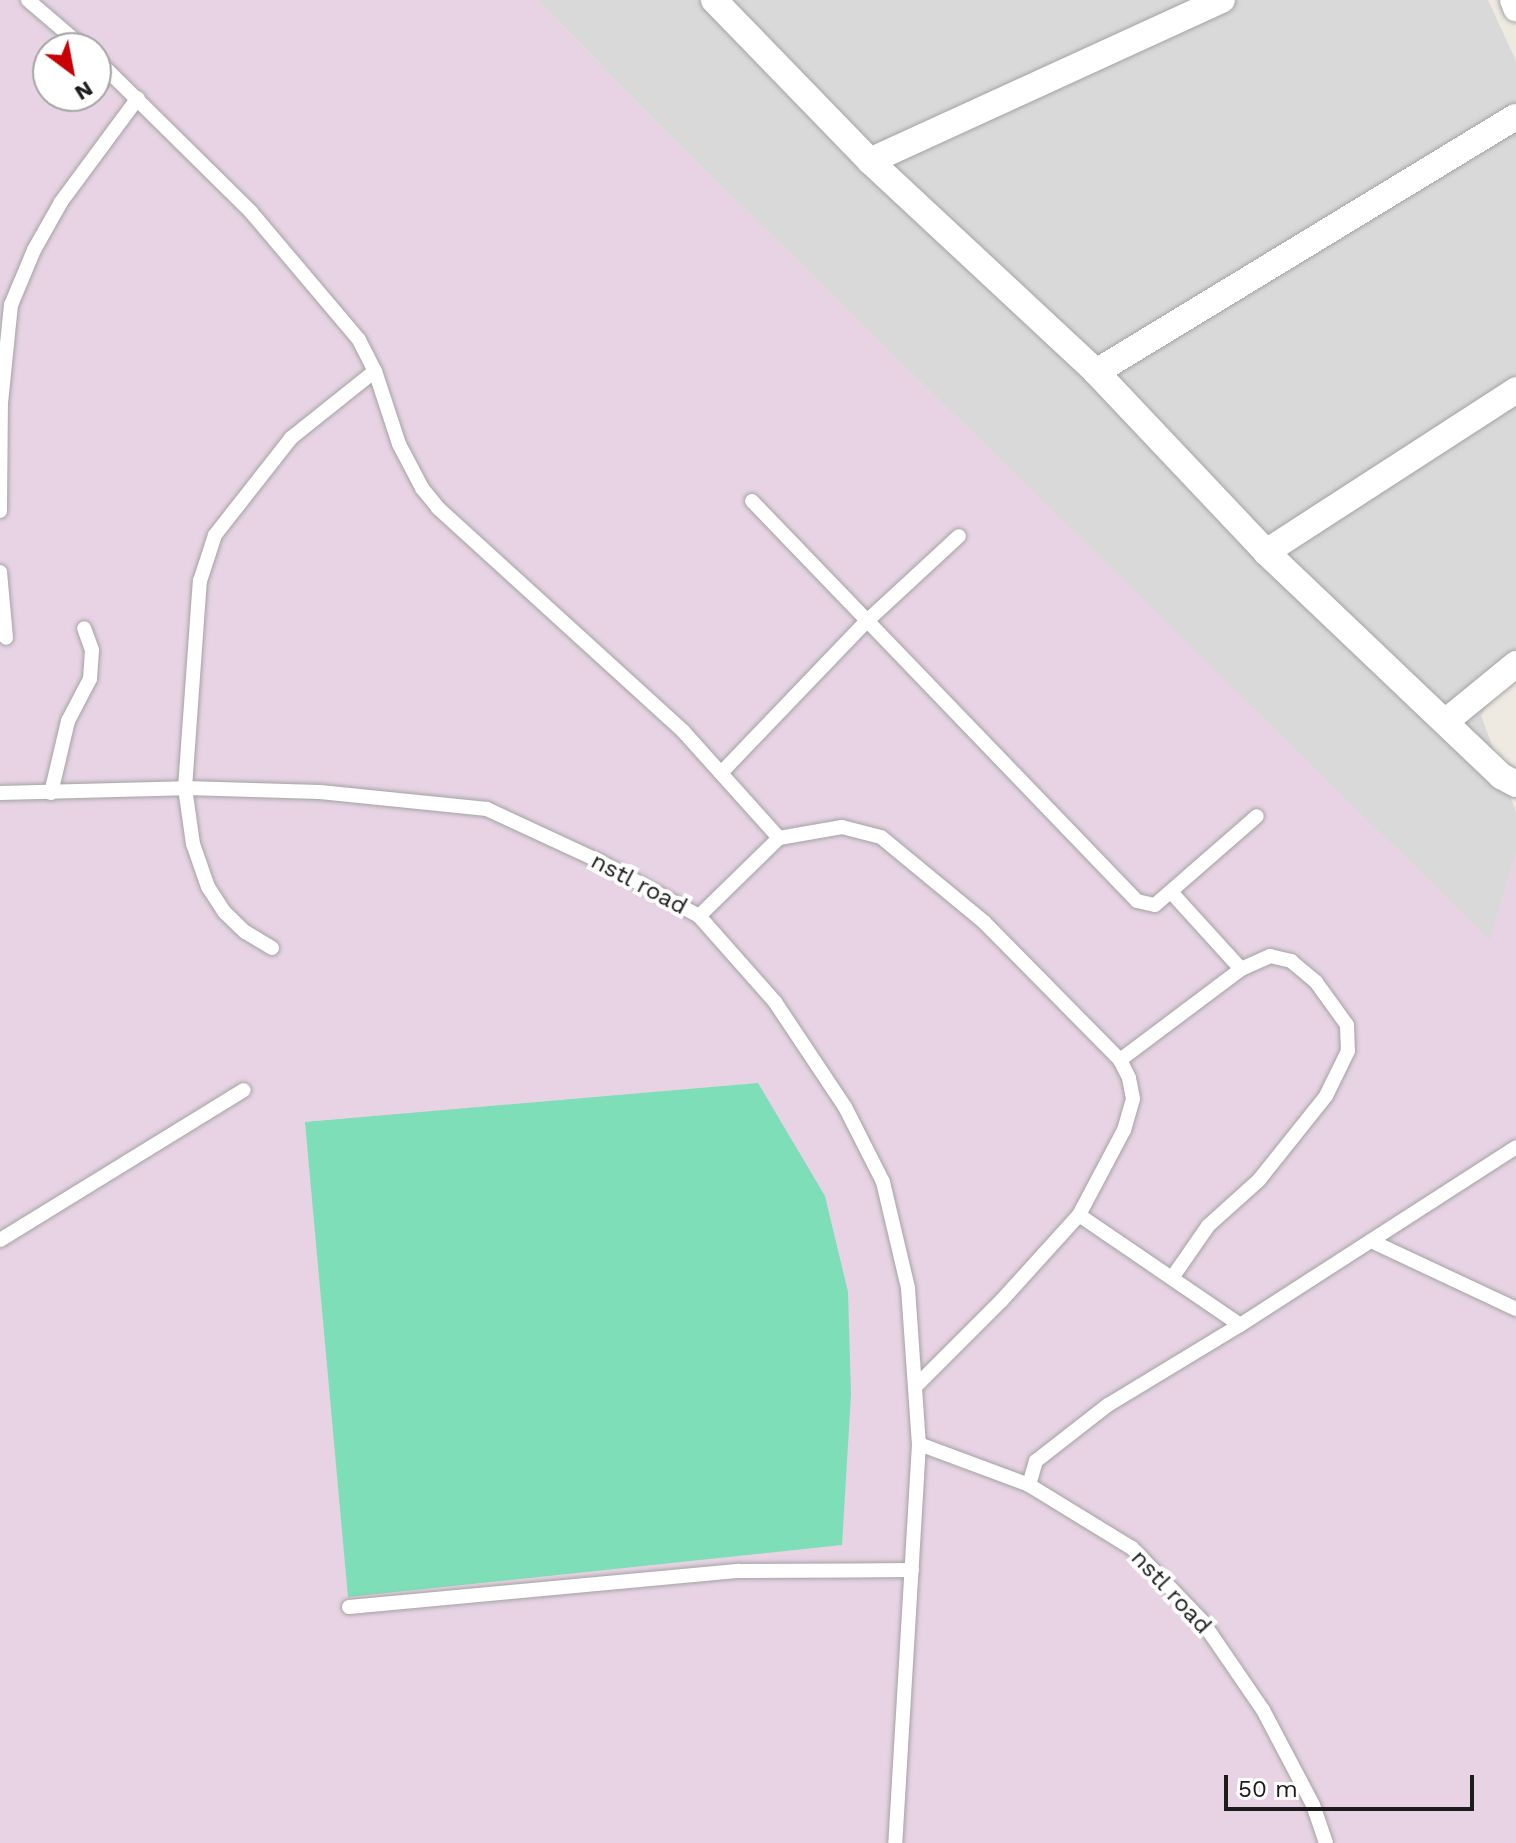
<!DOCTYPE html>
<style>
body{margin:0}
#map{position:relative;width:1516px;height:1843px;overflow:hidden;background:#eee9e1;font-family:"Work Sans",sans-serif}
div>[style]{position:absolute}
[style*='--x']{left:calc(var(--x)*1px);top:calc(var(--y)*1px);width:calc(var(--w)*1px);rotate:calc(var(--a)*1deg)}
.residential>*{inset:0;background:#dad9d9}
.industrial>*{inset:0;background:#e7d3e4}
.pitch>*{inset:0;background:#7edeb7}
.roads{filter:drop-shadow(0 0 2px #a3a3a3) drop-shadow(0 0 2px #a3a3a3)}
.lane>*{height:14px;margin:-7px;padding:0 7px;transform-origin:7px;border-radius:7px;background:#fff}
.street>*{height:26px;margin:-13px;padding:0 13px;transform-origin:13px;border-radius:13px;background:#fff}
span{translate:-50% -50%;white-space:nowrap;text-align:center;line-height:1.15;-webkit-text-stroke:8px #fff;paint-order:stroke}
.street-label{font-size:24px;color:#1c1c1c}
.north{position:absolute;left:32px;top:32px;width:80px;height:80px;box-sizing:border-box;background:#fff;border:2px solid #a4a4a4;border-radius:50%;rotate:148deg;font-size:22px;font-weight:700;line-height:32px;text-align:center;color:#1c1c1c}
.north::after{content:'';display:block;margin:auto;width:28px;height:36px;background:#c80003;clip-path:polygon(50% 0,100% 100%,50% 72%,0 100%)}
.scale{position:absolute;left:1224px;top:1775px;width:250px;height:36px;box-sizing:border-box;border:4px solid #1c1c1c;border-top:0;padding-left:10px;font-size:24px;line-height:28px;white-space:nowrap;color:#1c1c1c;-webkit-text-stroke:6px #fff;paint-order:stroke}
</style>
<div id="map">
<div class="residential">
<div style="clip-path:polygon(538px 0,1488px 0,1516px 61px,1516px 668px,1481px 715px,1516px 812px,1516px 855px,1490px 941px,649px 115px)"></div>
</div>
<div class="industrial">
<div style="clip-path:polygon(evenodd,0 0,538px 0,649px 115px,1490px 940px,1516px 855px,1516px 1843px,0 1843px,0 0,48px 48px,96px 48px,96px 96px,48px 96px,48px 48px)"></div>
</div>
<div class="pitch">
<div style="clip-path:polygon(758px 1083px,825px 1196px,848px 1292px,851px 1394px,842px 1545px,348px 1597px,305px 1122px)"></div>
</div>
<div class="roads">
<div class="lane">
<div style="--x:28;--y:0;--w:74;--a:40.6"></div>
<div style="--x:96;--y:59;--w:218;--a:44.6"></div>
<div style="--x:251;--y:212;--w:167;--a:49.8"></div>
<div style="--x:359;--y:340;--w:35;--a:63"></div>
<div style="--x:375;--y:371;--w:77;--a:71.8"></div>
<div style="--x:399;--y:444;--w:50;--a:62.4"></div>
<div style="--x:422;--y:488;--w:26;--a:51"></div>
<div style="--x:438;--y:508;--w:331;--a:42.3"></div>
<div style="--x:683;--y:731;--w:144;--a:48.1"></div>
<div style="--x:779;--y:838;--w:112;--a:135.7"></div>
<div style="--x:752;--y:501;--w:555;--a:46.09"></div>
<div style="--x:1137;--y:901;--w:18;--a:13"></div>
<div style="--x:1155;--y:905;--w:135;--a:-41.1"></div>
<div style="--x:0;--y:511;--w:108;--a:-89.5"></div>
<div style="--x:1;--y:403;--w:99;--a:-84.2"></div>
<div style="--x:11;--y:305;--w:60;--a:-67.3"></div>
<div style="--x:34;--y:250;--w:55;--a:-60.6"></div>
<div style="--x:61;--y:202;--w:129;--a:-53.5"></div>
<div style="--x:0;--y:572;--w:66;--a:84.8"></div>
<div style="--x:721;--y:773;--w:211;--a:-46.2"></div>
<div style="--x:867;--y:621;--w:125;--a:-42.7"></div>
<div style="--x:0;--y:793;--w:185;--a:-1.5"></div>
<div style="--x:185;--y:788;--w:135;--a:1.7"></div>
<div style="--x:320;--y:792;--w:168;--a:5.8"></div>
<div style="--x:487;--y:809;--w:123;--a:24.9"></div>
<div style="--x:599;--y:861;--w:114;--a:28.8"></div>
<div style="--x:699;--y:916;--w:115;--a:48.5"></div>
<div style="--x:775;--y:1002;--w:126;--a:56.3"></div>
<div style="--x:845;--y:1107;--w:84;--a:63.1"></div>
<div style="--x:883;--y:1182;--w:109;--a:76.7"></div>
<div style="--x:908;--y:1288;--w:156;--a:86"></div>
<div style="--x:919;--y:1444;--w:400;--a:93.4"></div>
<div style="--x:51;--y:793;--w:74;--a:-76.7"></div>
<div style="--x:68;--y:721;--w:47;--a:-62.4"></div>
<div style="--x:90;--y:679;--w:29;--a:-86"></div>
<div style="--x:92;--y:650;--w:23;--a:-110"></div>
<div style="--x:779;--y:838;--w:64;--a:-9.9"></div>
<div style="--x:842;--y:827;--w:40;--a:14.4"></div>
<div style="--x:881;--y:837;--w:134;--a:39.5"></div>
<div style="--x:984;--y:922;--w:194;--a:45.4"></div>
<div style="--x:1120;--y:1060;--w:20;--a:63"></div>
<div style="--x:1129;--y:1078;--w:21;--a:79"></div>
<div style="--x:1133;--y:1099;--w:32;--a:106"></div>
<div style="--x:1124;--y:1130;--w:96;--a:117.9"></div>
<div style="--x:1079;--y:1215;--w:115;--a:132.2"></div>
<div style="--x:1002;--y:1300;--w:122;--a:135"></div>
<div style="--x:1171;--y:892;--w:104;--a:47.7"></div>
<div style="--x:272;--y:948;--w:31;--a:-149"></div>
<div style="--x:245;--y:932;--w:28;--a:-136"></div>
<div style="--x:225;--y:913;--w:31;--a:-123"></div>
<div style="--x:208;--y:887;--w:46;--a:-109.2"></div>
<div style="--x:193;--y:844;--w:57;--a:-98.1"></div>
<div style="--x:185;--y:788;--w:208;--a:-85.9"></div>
<div style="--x:200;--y:581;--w:48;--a:-71.9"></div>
<div style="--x:215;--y:535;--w:123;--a:-51.9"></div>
<div style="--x:291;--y:438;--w:107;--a:-38.6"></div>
<div style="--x:1120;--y:1060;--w:151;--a:-36.9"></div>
<div style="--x:1241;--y:969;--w:32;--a:-24"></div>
<div style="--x:1270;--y:956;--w:22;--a:13"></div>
<div style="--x:1291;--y:961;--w:33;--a:40"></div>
<div style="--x:1316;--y:982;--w:53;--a:54.2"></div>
<div style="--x:1347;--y:1025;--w:26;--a:88"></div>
<div style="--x:1348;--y:1051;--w:50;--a:116.1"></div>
<div style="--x:1326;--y:1096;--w:107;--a:128.6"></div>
<div style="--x:1259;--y:1180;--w:69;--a:138"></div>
<div style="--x:1208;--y:1226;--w:63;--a:124.7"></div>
<div style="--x:1079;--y:1215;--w:195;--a:34.3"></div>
<div style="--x:0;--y:1240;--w:286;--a:-31.6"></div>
<div style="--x:1371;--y:1241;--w:160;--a:25.1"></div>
<div style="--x:919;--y:1444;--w:117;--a:20.4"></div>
<div style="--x:1029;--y:1485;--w:121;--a:31.5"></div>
<div style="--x:1132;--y:1548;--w:101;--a:46.2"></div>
<div style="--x:1202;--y:1621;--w:108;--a:55.6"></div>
<div style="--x:1263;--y:1710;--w:107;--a:62.2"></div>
<div style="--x:1313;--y:1805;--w:40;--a:71.1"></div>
<div style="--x:1029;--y:1485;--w:25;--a:-74"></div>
<div style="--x:1036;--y:1461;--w:91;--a:-37.9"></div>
<div style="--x:1108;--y:1405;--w:154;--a:-31.2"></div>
<div style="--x:1240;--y:1325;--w:328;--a:-32.8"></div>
<div style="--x:349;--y:1607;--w:392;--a:-5.3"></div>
<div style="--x:739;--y:1571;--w:173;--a:-0.3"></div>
</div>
<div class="street">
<div style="--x:714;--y:0;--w:224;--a:45.9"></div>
<div style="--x:870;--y:161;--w:309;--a:43"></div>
<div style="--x:1096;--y:372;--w:248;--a:46.6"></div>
<div style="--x:1266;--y:552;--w:325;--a:43.6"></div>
<div style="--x:1501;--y:776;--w:17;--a:28"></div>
<div style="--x:1513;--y:0;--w:9;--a:69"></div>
<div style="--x:870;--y:161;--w:387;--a:-24.6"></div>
<div style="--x:1096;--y:372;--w:491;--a:-31.3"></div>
<div style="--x:1266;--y:552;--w:298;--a:-32.9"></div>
<div style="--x:1445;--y:722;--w:92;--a:-39.2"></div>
</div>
</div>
<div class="street-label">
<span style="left:639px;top:884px;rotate:28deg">nstl road</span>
<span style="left:1171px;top:1592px;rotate:47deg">nstl road</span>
</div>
<div class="north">N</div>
<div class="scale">50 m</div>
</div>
